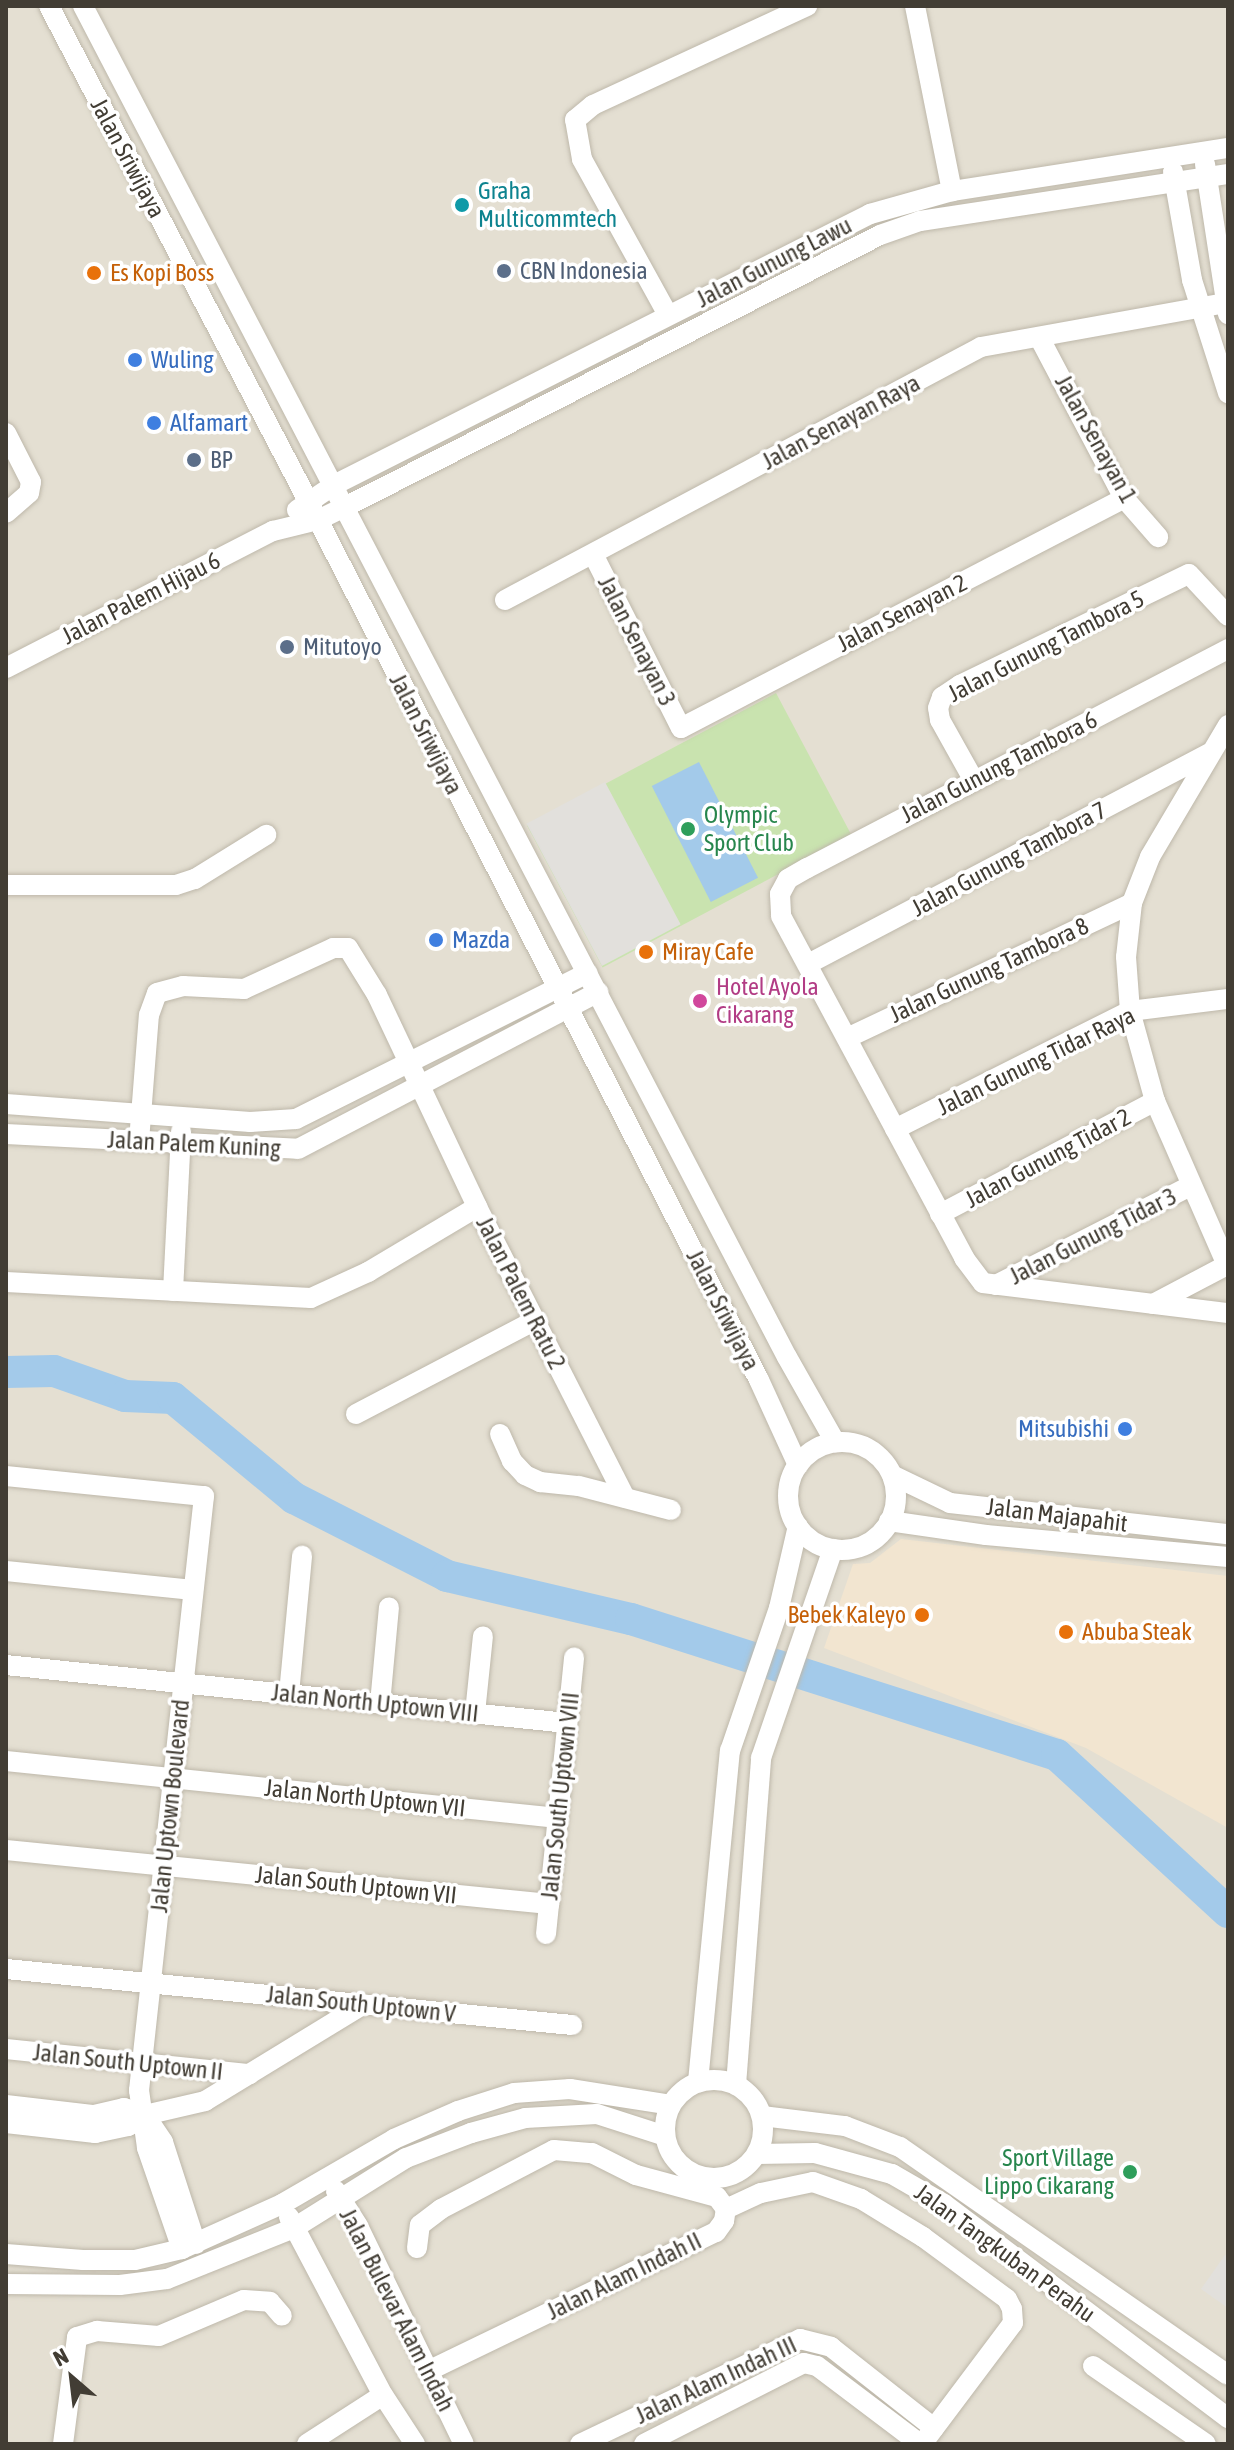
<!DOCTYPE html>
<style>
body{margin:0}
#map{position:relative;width:1234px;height:2450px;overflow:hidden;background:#f1ede4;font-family:"Asap Condensed",sans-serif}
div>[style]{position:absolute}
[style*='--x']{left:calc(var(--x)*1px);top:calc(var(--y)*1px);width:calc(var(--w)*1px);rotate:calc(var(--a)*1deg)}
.residential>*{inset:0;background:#e4dfd2;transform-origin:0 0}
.commercial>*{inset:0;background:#f2e5d0}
.green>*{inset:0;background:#c9e3af;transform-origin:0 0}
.parking>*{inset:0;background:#e2e0dc;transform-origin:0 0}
.water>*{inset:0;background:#a3caea;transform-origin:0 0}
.river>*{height:32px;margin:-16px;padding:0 16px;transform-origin:16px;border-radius:16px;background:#a3caea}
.roads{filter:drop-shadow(0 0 2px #beb8aa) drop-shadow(0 0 2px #beb8aa)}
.minor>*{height:20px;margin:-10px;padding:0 10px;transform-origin:10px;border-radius:10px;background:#fff}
.minor>.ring{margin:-10px;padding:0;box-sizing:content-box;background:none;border:20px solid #fff;border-radius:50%}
.dots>*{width:22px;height:22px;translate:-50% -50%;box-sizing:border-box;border:4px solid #fff;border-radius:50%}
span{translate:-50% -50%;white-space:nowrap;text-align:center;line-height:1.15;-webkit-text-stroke:7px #fff;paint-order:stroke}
.street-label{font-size:24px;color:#423d34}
.culture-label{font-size:24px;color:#0d838f}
.left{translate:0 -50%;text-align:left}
.service-label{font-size:24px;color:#4e5e75}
.food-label{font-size:24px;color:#c56008}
.right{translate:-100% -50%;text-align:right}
.shop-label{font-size:24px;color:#366cbe}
.leisure-label{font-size:24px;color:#27864d}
.hotel-label{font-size:24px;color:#b23c85}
.frame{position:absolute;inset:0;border:8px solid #423d34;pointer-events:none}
.north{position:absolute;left:32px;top:2338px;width:80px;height:80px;-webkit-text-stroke:6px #fff;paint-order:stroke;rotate:332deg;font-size:22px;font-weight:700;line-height:32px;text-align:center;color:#423d34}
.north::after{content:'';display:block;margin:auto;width:28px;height:36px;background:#423d34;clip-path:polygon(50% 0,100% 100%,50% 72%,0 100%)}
</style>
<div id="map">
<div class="residential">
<div style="left:6px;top:6px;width:1222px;height:2438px"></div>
</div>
<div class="commercial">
<div style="clip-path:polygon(901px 1539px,1228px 1576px,1228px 1828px,1086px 1748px,824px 1648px,853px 1564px,870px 1563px)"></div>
</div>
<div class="green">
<div style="left:776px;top:693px;width:161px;height:282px;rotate:62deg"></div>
</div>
<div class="parking">
<div style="left:605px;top:782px;width:161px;height:89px;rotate:62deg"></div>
<div style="clip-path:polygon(1225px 2255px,1228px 2257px,1228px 2308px,1201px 2289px)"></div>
</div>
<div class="water">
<div style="left:699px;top:762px;width:130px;height:53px;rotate:63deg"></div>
</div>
<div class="river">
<div style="--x:6;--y:1372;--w:48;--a:-1.2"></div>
<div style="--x:54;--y:1371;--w:75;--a:19.4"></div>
<div style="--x:125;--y:1396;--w:48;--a:2.4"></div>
<div style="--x:173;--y:1398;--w:157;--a:39.6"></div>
<div style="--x:294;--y:1498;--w:172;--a:27"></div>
<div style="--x:447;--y:1576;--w:189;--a:13.2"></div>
<div style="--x:631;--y:1619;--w:447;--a:17.7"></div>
<div style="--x:1057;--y:1755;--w:232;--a:42.6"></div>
</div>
<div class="roads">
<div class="minor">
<div style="--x:49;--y:6;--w:580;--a:62.37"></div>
<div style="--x:318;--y:520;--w:966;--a:62.85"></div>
<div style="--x:759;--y:1380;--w:94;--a:65.4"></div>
<div style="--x:83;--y:6;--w:1523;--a:62.48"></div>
<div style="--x:787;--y:1357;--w:98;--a:60.5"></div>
<div style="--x:915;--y:6;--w:189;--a:78.7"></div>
<div style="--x:1205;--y:164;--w:152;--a:81.3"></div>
<div style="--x:1173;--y:172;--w:110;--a:80"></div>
<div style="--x:1192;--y:280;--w:119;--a:72.3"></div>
<div style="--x:668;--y:315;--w:178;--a:-118.9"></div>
<div style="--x:582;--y:159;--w:40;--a:-100"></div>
<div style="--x:575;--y:120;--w:23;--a:-40"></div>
<div style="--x:593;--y:105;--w:236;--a:-24.8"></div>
<div style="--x:1039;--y:337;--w:182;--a:62.2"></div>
<div style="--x:1124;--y:498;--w:52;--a:48.9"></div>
<div style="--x:6;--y:433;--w:55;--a:63"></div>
<div style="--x:31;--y:482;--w:11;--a:100"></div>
<div style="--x:29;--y:493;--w:30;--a:139"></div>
<div style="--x:297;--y:510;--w:45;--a:-34"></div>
<div style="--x:334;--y:485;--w:601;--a:-26.82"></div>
<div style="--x:870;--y:214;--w:85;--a:-15.7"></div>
<div style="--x:952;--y:191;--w:279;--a:-8.9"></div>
<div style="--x:593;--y:554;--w:195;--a:63.2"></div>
<div style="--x:681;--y:728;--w:499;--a:-27.4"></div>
<div style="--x:505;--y:600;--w:539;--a:-27.99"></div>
<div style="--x:981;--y:347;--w:249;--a:-10.2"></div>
<div style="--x:1228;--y:649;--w:475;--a:152.5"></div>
<div style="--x:807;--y:868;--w:22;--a:150"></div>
<div style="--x:788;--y:879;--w:17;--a:118"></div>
<div style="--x:780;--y:894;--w:22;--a:87"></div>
<div style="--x:781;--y:916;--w:388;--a:61.8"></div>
<div style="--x:964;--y:1258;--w:31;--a:53"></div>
<div style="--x:983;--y:1283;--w:247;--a:7"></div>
<div style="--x:6;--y:668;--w:300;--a:-27.2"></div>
<div style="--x:273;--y:531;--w:46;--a:-13.7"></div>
<div style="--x:318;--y:520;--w:30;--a:-26"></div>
<div style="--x:345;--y:507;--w:600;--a:-26.95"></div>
<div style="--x:880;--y:235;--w:42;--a:-19.3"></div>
<div style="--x:920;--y:221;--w:312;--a:-8.7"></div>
<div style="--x:1228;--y:725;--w:153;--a:120.6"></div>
<div style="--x:1150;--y:857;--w:49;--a:111.4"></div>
<div style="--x:1132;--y:903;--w:54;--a:96.3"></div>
<div style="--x:1126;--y:957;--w:54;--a:85.8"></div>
<div style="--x:1130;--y:1011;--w:93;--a:74.5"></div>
<div style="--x:1155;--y:1101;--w:181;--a:66.3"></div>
<div style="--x:973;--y:779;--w:68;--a:-119.2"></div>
<div style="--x:940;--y:720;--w:12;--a:-99"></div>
<div style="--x:938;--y:708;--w:12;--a:-70"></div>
<div style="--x:942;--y:697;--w:22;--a:-34"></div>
<div style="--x:960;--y:685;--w:254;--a:-25.9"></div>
<div style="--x:1189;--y:574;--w:57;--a:47.1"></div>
<div style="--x:6;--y:885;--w:170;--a:0"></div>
<div style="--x:176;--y:885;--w:20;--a:-18"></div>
<div style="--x:195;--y:879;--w:84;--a:-31.8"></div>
<div style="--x:808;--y:964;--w:454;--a:-27.7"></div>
<div style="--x:847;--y:1038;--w:315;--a:-25.3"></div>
<div style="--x:6;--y:1104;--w:245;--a:4.2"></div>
<div style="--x:250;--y:1122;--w:46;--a:-3.7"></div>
<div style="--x:296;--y:1119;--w:326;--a:-26.6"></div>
<div style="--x:895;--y:1129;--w:263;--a:-26.7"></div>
<div style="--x:1130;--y:1011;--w:99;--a:-7"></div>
<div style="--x:6;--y:1134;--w:292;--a:2.9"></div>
<div style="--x:298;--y:1149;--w:339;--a:-27.6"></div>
<div style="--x:139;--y:1141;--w:126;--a:-85.5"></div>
<div style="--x:149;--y:1015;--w:23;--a:-70"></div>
<div style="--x:157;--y:993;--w:27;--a:-15"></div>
<div style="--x:183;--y:986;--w:61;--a:2.8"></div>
<div style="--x:244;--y:989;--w:98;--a:-24.7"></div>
<div style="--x:333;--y:948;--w:15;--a:0"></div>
<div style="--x:348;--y:948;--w:55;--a:58.3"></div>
<div style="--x:377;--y:995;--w:234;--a:64.7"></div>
<div style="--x:477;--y:1207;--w:326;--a:63"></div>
<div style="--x:940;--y:1214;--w:243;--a:-27.7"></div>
<div style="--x:6;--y:1282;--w:305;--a:3"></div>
<div style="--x:311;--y:1298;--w:63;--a:-24.5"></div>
<div style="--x:368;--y:1272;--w:127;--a:-30.8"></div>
<div style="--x:996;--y:1285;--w:218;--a:-27"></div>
<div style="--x:173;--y:1291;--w:160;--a:-87.1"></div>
<div style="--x:1153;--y:1304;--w:84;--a:-27.8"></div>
<div style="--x:356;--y:1414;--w:203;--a:-27.6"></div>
<div style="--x:500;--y:1434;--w:30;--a:66"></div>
<div style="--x:512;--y:1461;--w:19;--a:47"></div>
<div style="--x:525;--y:1475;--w:17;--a:25"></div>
<div style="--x:540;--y:1482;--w:39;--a:6"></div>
<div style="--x:579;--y:1486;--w:95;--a:14.6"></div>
<div class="ring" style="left:788px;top:1442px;width:88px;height:88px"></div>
<div style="--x:892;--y:1475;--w:64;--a:25.8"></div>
<div style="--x:950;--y:1503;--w:280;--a:6.4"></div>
<div style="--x:6;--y:1476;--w:199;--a:5.8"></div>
<div style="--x:204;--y:1496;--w:598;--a:96.24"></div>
<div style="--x:139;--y:2090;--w:59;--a:82.1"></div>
<div style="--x:147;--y:2148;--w:107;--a:70.9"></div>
<div style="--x:889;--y:1521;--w:98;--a:8.2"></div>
<div style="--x:986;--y:1535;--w:243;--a:5.2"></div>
<div style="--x:6;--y:1571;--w:188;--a:5.8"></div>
<div style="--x:6;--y:1665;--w:564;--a:5.9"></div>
<div style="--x:289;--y:1694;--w:139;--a:-84.6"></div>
<div style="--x:380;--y:1704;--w:97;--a:-84.7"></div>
<div style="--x:475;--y:1713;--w:77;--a:-84.1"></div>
<div style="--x:6;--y:1761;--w:555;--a:5.9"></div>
<div style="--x:6;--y:1850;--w:546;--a:5.68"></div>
<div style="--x:546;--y:1934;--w:278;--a:-84.2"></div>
<div style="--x:6;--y:1969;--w:569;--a:5.65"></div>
<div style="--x:6;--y:2049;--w:245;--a:5.9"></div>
<div class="ring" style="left:665px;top:2080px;width:78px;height:78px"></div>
<div style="--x:698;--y:2082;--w:333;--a:-84.5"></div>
<div style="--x:730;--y:1751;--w:151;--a:-71.1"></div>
<div style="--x:779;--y:1608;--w:84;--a:-77"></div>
<div style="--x:736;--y:2085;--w:328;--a:-85.6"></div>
<div style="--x:761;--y:1758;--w:221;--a:-71"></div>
<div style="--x:6;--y:2105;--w:89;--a:6.5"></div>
<div style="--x:94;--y:2115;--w:31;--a:-13"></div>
<div style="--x:124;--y:2108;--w:22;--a:18"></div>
<div style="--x:762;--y:2116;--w:84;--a:6.9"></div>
<div style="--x:845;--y:2126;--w:59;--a:20.9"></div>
<div style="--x:900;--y:2147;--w:399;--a:34.8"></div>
<div style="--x:147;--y:2118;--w:29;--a:56"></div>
<div style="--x:163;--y:2142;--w:107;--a:72.1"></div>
<div style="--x:6;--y:2123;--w:90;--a:6.4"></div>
<div style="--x:95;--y:2133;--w:34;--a:-12"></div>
<div style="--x:128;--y:2126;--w:20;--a:-33"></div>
<div style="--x:145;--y:2115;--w:62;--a:-13.1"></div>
<div style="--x:205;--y:2101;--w:186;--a:-31.4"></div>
<div style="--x:757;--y:2154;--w:58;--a:-1"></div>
<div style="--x:815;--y:2153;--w:80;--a:15.3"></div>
<div style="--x:892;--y:2174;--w:60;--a:30"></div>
<div style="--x:944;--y:2204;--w:356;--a:37"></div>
<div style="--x:336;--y:2191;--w:41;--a:57.8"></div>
<div style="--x:358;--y:2226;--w:242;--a:64.1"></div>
<div style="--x:726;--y:2209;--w:38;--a:-25"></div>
<div style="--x:761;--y:2193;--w:53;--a:-11.9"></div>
<div style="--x:813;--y:2182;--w:51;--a:19.5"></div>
<div style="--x:861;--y:2199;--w:73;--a:31.5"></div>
<div style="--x:923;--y:2237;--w:104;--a:36.4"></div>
<div style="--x:1007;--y:2299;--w:11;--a:63"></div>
<div style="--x:1012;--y:2309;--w:14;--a:86"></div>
<div style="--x:1013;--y:2323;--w:151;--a:126.9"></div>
<div style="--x:289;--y:2217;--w:201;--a:62.2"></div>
<div style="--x:383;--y:2395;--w:59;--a:56.9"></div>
<div style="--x:417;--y:2248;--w:23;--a:-83"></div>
<div style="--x:420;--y:2225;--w:26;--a:-37"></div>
<div style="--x:441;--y:2209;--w:127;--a:-27.6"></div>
<div style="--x:554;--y:2150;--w:38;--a:5"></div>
<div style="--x:592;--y:2153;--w:49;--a:26.6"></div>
<div style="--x:636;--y:2175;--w:84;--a:15.2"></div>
<div style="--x:717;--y:2197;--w:15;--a:53"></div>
<div style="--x:6;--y:2254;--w:77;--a:4.5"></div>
<div style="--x:83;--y:2260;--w:52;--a:0"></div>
<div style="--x:135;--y:2260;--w:48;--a:-13.2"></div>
<div style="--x:182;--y:2249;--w:110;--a:-24.2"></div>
<div style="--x:282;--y:2204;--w:129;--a:-30.1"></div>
<div style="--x:394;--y:2139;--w:70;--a:-23.6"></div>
<div style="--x:458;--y:2111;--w:59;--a:-17.8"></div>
<div style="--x:514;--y:2093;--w:56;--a:-4.1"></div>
<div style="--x:570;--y:2089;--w:102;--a:9"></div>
<div style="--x:6;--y:2284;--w:114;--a:0.5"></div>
<div style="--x:120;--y:2285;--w:47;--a:-7.3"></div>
<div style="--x:167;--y:2279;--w:137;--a:-21.9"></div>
<div style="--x:294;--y:2228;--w:132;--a:-32"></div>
<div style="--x:406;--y:2158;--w:70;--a:-21"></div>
<div style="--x:471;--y:2133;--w:56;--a:-15.5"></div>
<div style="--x:525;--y:2118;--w:72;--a:-3.2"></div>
<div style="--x:597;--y:2114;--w:71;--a:17.9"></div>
<div style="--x:1093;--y:2366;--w:137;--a:34.6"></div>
<div style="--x:428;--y:2371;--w:320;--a:-25.8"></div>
<div style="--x:716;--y:2232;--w:14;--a:-54"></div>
<div style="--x:724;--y:2221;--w:12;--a:-81"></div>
<div style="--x:63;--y:2444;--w:108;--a:-82.5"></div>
<div style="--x:77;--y:2337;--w:21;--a:-17"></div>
<div style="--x:97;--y:2331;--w:62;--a:4.6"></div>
<div style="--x:159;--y:2336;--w:92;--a:-23"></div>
<div style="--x:244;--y:2300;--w:26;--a:4"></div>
<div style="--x:270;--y:2302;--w:18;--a:49"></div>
<div style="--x:307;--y:2444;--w:90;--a:-32.8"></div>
<div style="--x:580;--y:2444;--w:244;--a:-25.5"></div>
<div style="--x:800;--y:2339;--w:32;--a:14"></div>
<div style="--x:831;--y:2347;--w:131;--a:38.2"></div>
<div style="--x:644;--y:2444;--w:179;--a:-26.9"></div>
<div style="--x:804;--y:2363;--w:13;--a:13"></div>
<div style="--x:817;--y:2366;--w:129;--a:37.1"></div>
</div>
</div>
<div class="dots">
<div style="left:462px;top:205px;background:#0f9aa8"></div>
<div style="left:504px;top:271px;background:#5c6f8a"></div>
<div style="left:94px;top:273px;background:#e8710a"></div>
<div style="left:135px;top:360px;background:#3f7fe0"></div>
<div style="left:154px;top:423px;background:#3f7fe0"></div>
<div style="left:194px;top:460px;background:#5c6f8a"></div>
<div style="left:287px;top:647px;background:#5c6f8a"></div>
<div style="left:688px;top:829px;background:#2e9e5b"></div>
<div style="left:436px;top:940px;background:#3f7fe0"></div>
<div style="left:646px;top:952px;background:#e8710a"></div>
<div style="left:700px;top:1001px;background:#d1479c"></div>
<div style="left:1125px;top:1429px;background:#3f7fe0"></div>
<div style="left:922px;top:1615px;background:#e8710a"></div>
<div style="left:1066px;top:1632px;background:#e8710a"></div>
<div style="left:1130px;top:2172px;background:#2e9e5b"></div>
</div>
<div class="street-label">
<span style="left:128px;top:158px;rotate:62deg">Jalan Sriwijaya</span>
<span style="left:774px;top:262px;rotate:-27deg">Jalan Gunung Lawu</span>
<span style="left:841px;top:422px;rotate:-28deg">Jalan Senayan Raya</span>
<span style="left:1096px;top:439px;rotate:61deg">Jalan Senayan 1</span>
<span style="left:141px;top:598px;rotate:-27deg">Jalan Palem Hijau 6</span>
<span style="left:902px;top:613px;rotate:-27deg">Jalan Senayan 2</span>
<span style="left:637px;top:641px;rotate:63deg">Jalan Senayan 3</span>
<span style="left:1046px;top:646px;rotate:-27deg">Jalan Gunung Tambora 5</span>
<span style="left:426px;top:734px;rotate:63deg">Jalan Sriwijaya</span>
<span style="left:999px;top:767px;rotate:-27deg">Jalan Gunung Tambora 6</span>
<span style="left:1009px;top:859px;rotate:-28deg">Jalan Gunung Tambora 7</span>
<span style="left:989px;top:970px;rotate:-25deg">Jalan Gunung Tambora 8</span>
<span style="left:1036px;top:1061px;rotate:-26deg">Jalan Gunung Tidar Raya</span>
<span style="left:194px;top:1144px;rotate:3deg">Jalan Palem Kuning</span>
<span style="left:1048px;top:1158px;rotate:-28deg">Jalan Gunung Tidar 2</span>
<span style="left:1093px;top:1236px;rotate:-27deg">Jalan Gunung Tidar 3</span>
<span style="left:521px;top:1293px;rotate:63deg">Jalan Palem Ratu 2</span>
<span style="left:723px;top:1310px;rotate:63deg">Jalan Sriwijaya</span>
<span style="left:1057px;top:1515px;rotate:7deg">Jalan Majapahit</span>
<span style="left:375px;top:1703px;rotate:6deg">Jalan North Uptown VIII</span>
<span style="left:560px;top:1796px;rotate:-84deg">Jalan South Uptown VIII</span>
<span style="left:365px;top:1798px;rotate:6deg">Jalan North Uptown VII</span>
<span style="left:170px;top:1806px;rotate:-84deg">Jalan Uptown Boulevard</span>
<span style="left:356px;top:1885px;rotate:6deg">Jalan South Uptown VII</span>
<span style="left:361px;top:2004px;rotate:6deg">Jalan South Uptown V</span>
<span style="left:128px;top:2062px;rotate:6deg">Jalan South Uptown II</span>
<span style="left:1005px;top:2253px;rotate:36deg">Jalan Tangkuban Perahu</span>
<span style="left:624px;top:2276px;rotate:-26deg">Jalan Alam Indah II</span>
<span style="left:397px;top:2310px;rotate:63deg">Jalan Bulevar Alam Indah</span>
<span style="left:716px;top:2380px;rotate:-25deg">Jalan Alam Indah III</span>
</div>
<div class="culture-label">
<span class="left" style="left:478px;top:205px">Graha<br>Multicommtech</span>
</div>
<div class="service-label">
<span class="left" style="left:520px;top:271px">CBN Indonesia</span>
<span class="left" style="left:210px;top:460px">BP</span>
<span class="left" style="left:303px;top:647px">Mitutoyo</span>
</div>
<div class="food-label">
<span class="left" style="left:110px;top:273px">Es Kopi Boss</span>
<span class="left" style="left:662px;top:952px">Miray Cafe</span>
<span class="right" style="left:906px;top:1615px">Bebek Kaleyo</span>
<span class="left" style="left:1082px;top:1632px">Abuba Steak</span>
</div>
<div class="shop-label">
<span class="left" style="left:151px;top:360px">Wuling</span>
<span class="left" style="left:170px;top:423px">Alfamart</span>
<span class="left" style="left:452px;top:940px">Mazda</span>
<span class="right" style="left:1109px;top:1429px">Mitsubishi</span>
</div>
<div class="leisure-label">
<span class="left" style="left:704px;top:829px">Olympic<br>Sport Club</span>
<span class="right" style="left:1114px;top:2172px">Sport Village<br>Lippo Cikarang</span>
</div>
<div class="hotel-label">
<span class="left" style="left:716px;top:1001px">Hotel Ayola<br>Cikarang</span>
</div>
<div class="frame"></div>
<div class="north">N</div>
</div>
